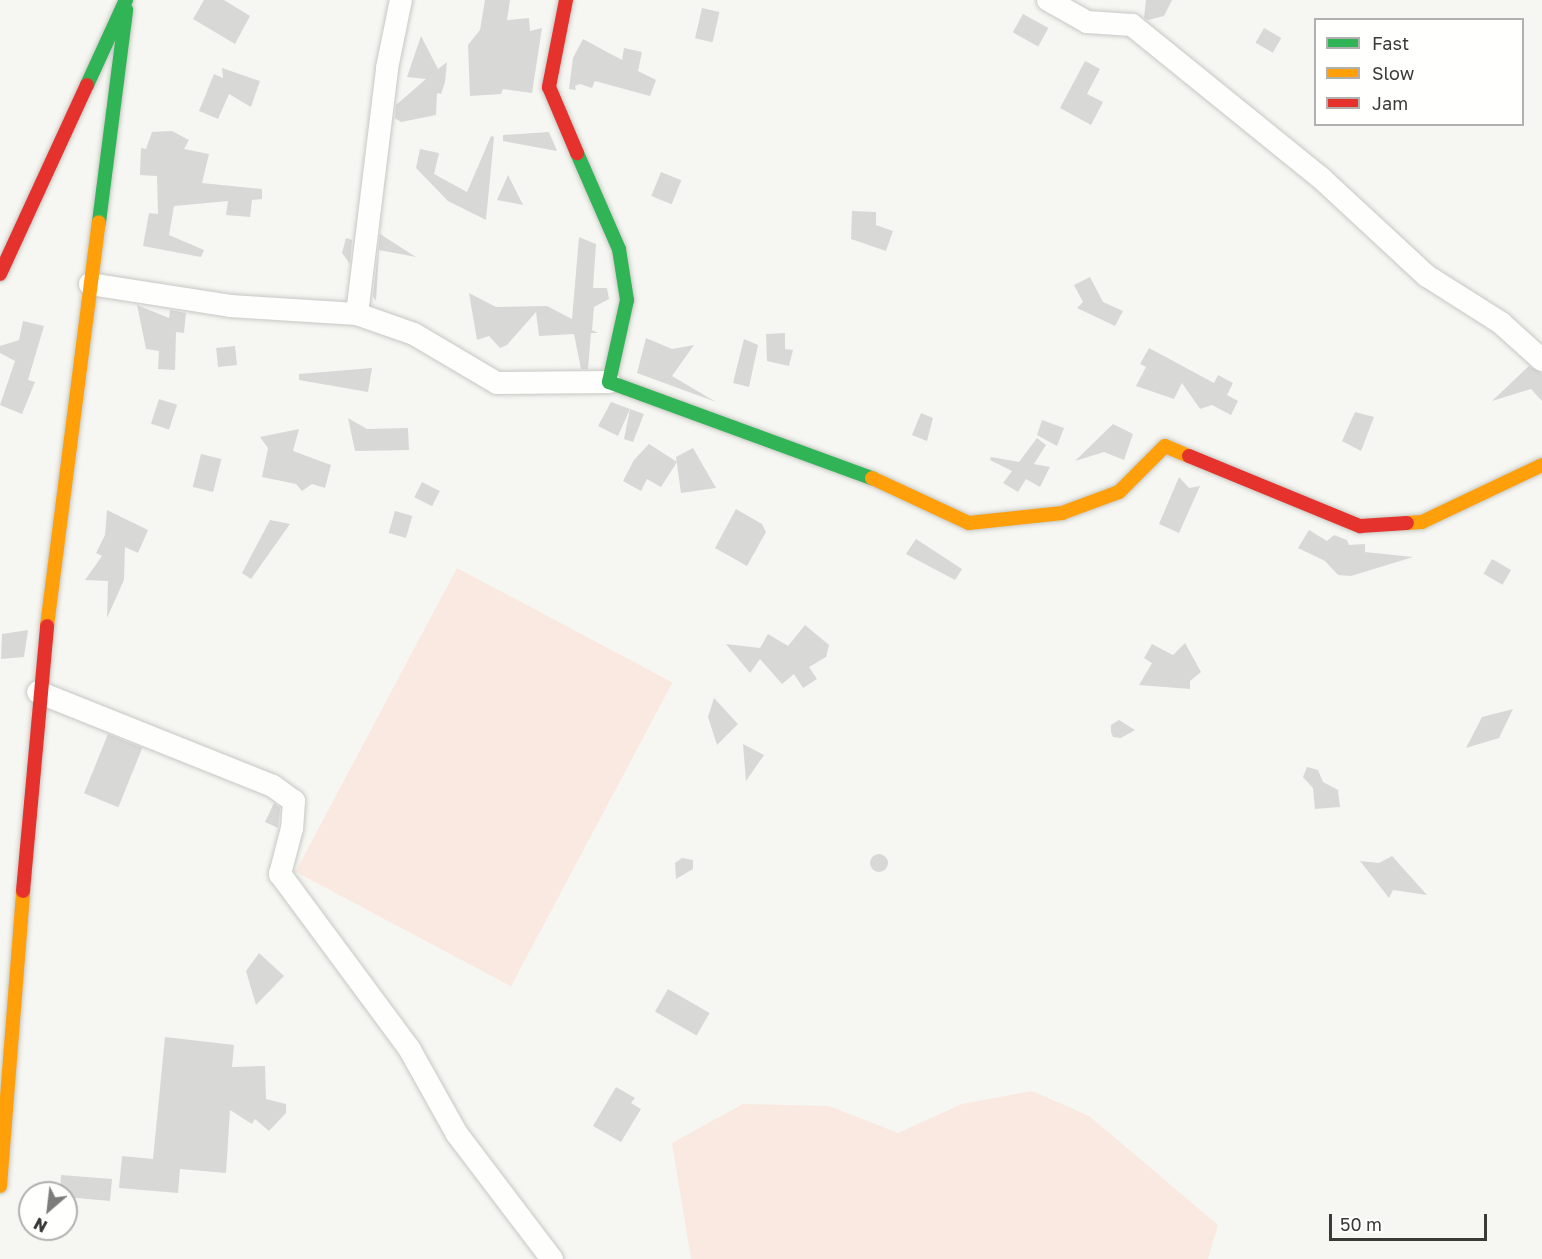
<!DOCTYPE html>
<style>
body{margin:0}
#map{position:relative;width:1542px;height:1259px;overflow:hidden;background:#f6f6f2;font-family:"Golos Text",sans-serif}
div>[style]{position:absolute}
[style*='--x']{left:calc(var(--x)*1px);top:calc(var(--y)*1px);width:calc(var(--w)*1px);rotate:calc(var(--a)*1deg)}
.green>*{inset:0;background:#fae9e0;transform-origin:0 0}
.building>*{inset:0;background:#d8d9d6;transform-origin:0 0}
.round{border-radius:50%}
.roads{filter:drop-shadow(0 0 2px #c7c7c4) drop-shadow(0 0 2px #c7c7c4)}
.street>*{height:22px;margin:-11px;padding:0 11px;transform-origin:11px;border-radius:11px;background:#fefefd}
.fast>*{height:14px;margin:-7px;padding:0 7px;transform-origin:7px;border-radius:7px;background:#30b455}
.slow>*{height:14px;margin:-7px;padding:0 7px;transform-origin:7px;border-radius:7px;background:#ff9f0a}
.jam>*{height:14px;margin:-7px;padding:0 7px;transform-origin:7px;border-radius:7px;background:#e5322d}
span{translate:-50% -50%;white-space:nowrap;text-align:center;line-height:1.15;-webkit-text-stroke:4.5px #fffffe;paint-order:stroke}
.legend{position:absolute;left:1314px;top:18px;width:210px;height:108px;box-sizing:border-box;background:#fffffe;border:2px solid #b0b0ae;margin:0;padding:8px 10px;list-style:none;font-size:18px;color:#3a3a37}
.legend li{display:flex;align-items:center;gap:12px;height:30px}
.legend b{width:30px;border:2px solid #b0b0ae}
.north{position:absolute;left:18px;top:1181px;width:60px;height:60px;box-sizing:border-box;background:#fffffe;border:2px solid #b0b0ae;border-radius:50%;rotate:208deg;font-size:16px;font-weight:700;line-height:24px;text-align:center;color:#3a3a37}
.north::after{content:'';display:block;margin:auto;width:21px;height:27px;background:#7c7c78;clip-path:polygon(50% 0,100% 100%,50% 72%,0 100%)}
.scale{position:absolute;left:1329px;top:1214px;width:158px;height:27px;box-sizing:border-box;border:3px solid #3a3a37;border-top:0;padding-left:8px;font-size:18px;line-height:21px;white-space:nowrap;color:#3a3a37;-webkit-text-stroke:4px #fffffe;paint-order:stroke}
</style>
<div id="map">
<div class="green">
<div style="left:457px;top:568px;width:244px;height:344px;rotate:28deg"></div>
<div style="clip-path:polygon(1032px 1091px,1089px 1116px,1218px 1225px,1208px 1259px,691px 1259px,672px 1143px,743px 1104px,829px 1106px,898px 1133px,962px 1104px)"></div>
</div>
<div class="building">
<div style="clip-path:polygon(204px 0,224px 0,250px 16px,235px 44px,193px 19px)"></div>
<div style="clip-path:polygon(485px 0,510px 0,507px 20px,529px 18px,530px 31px,542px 28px,532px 93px,503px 89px,501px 94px,470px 96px,468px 45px,480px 30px)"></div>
<div style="clip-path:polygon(1146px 0,1172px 0,1164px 16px,1148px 20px,1144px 18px)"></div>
<div style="left:702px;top:8px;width:18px;height:31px;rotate:13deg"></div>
<div style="left:1023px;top:14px;width:29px;height:21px;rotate:29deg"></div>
<div style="left:1264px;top:28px;width:20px;height:17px;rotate:30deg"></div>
<div style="clip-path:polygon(421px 36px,438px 69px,447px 62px,445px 82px,441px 94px,437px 93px,436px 115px,401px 122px,395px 118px,396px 105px,426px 79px,407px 77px)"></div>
<div style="clip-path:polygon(583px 39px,622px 60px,624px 48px,642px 52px,638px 71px,656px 80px,650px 96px,595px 81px,592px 88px,580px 84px,575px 86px,576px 90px,569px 89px,573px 58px)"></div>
<div style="clip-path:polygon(1085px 61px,1100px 69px,1087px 94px,1103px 102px,1091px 125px,1060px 108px)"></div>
<div style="clip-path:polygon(222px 68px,260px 81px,251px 107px,229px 94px,218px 119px,199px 111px,214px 74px,223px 78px)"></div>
<div style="clip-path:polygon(172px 131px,189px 140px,184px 149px,209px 154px,202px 183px,262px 189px,262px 199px,252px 200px,250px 217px,226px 215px,228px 201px,174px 206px,169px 235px,204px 250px,201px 257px,143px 246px,149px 213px,158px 214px,157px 176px,140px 175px,141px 148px,146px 149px,152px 132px)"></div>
<div style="clip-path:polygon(549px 132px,557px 151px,503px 141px,503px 135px)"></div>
<div style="clip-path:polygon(491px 136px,494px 137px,486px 220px,448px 201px,416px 168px,420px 149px,439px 153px,434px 174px,467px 192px)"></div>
<div style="left:661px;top:172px;width:22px;height:26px;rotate:22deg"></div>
<div style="clip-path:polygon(508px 175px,523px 205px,497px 200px)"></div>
<div style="clip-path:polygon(852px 211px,876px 212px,876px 225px,893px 231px,886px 251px,851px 239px)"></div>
<div style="clip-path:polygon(380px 234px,416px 257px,379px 250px,376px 301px,373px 296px)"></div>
<div style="clip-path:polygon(579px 237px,596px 244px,593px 288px,607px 288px,609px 299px,594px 307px,592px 330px,598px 333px,591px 333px,588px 369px,581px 369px,574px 334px,539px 336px,536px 312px,507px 345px,500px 348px,489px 336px,477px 340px,469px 293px,496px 307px,547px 306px,572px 319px)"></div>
<div style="clip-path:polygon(346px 238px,352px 240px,350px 264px,342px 253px)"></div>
<div style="clip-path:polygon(1090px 277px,1103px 302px,1123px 311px,1115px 326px,1077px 308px,1083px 302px,1074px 285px)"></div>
<div style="clip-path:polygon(137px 305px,169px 318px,170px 310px,186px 313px,184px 333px,176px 332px,175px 370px,158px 369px,159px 351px,146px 349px)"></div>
<div style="clip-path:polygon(23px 321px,44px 326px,28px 380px,35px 382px,22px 414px,0 405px,15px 361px,0 353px,0 346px,19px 340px)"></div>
<div style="clip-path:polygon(785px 333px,785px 349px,793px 350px,789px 366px,767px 361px,766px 334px)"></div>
<div style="clip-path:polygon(646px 338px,672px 349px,694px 345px,672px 376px,716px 402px,637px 373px)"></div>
<div style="clip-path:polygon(744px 339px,758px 345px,749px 387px,733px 383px)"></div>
<div style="left:235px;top:346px;width:19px;height:19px;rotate:84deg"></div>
<div style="clip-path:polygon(1149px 348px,1214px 383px,1218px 375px,1233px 383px,1227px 395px,1238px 401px,1231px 415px,1212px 405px,1200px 409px,1182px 383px,1174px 399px,1136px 386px,1146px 367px,1140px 364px)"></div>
<div style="clip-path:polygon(1529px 366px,1542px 373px,1542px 401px,1531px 389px,1492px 401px)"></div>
<div style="clip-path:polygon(372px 368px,368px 392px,299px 380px,299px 374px)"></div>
<div style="left:159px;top:399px;width:19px;height:26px;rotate:18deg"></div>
<div style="clip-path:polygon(611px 402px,630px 409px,618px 436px,598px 426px)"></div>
<div style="clip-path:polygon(630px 409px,644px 414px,633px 442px,624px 439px)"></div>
<div style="clip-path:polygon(1355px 412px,1374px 417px,1361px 451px,1342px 441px)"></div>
<div style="clip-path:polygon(921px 413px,933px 418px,927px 441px,912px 435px)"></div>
<div style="clip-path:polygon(348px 418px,367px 429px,408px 428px,409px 450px,355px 451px)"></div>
<div style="clip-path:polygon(1042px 420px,1064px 428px,1057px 446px,1037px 435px)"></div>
<div style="clip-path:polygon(1113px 424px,1133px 434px,1124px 460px,1104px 452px,1075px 461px)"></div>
<div style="clip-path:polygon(299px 429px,293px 451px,331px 465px,325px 488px,312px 484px,302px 491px,296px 484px,262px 477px,268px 448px,260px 437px)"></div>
<div style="clip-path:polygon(1037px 438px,1046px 445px,1034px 464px,1050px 467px,1040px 487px,1026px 479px,1018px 492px,1003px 483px,1012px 471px,990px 460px,991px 457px,1019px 462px)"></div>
<div style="clip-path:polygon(649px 444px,677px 462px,661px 487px,647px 479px,641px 491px,623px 481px,634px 460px)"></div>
<div style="clip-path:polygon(693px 448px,716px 488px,681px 493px,676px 457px)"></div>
<div style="left:201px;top:454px;width:21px;height:34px;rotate:14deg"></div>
<div style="clip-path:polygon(1179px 477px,1189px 488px,1200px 486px,1179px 533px,1159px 524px)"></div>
<div style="left:422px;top:482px;width:20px;height:17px;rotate:27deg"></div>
<div style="clip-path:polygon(736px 509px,762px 524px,766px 532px,747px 566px,715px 548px)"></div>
<div style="clip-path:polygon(107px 510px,148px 530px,138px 553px,125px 547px,124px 580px,107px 618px,108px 581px,85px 580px,102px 556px,96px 553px,105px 535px)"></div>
<div style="left:395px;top:511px;width:18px;height:23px;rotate:16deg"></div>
<div style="clip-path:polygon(270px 520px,290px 524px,251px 579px,242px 573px)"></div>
<div style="clip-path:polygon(1309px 530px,1327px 541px,1334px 535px,1347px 540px,1349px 545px,1365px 544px,1365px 552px,1413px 557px,1351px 576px,1338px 575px,1325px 561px,1298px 548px)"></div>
<div style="clip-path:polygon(916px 539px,962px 569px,955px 580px,906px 554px)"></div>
<div style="left:1492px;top:559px;width:22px;height:17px;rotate:30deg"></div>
<div style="clip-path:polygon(805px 625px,829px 645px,826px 657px,809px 667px,817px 679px,803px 688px,794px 674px,782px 684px,760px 659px,750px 673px,726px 644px,760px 648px,768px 634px,788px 646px)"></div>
<div style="clip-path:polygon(28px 630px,24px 657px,1px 659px,2px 634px)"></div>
<div style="clip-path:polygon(1185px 643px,1201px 672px,1190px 681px,1190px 689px,1139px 685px,1152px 663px,1144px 658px,1152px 644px,1173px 655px)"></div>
<div style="clip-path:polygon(714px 698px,738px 724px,717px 745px,708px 717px)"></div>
<div style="clip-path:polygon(1513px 709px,1499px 738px,1466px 748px,1482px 717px)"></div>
<div style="clip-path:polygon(1119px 720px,1135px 730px,1121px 738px,1113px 737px,1111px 732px,1111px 725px)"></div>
<div style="left:108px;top:734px;width:37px;height:64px;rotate:22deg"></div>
<div style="clip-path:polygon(743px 744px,764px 755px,746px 781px)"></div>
<div style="clip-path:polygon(1307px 767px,1318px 770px,1323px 782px,1338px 790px,1340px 807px,1315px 809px,1313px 788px,1303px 777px)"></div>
<div style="clip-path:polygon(274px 803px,280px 808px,278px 828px,265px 822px)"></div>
<div class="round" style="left:870px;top:854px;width:18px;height:18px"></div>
<div style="clip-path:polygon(1392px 856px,1427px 895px,1393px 890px,1389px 898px,1360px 861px,1379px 863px)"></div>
<div style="clip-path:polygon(682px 858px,693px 860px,693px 869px,676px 879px,675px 863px)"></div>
<div style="clip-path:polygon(259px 953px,284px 976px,256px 1005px,246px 971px)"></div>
<div style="left:668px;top:989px;width:48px;height:26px;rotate:30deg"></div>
<div style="clip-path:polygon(165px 1037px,234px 1045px,232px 1067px,265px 1066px,266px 1099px,286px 1104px,286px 1113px,269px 1131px,255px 1119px,252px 1124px,230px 1110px,226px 1173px,180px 1169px,178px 1193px,119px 1188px,122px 1156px,153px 1159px)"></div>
<div style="clip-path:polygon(616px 1087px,635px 1098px,631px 1103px,641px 1109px,621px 1142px,593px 1126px)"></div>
<div style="clip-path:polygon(61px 1175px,112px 1179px,110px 1201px,66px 1197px,66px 1193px,60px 1193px)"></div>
</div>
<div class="roads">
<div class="street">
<div style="--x:1048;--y:0;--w:45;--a:29.4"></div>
<div style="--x:1087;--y:22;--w:45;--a:3.8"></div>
<div style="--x:1132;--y:25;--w:243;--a:39"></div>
<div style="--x:1321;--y:178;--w:144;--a:42.8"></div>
<div style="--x:1427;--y:276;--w:88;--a:32.4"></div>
<div style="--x:1501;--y:323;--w:55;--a:42.1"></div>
<div style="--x:90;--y:284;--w:142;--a:8.9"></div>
<div style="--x:230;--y:306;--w:127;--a:3.6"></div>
<div style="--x:357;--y:314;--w:248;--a:-83"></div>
<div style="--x:387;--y:68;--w:69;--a:-78.4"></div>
<div style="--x:357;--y:314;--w:60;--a:19.3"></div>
<div style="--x:414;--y:334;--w:96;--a:30.6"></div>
<div style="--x:497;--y:383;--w:112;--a:-0.5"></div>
<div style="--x:38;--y:692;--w:253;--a:21.8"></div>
<div style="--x:273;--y:786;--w:26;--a:36"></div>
<div style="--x:294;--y:801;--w:27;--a:94"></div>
<div style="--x:292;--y:828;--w:48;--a:104.6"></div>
<div style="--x:280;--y:874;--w:219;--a:53.5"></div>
<div style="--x:410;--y:1050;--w:96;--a:60.8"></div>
<div style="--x:457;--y:1134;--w:157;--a:52.8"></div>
</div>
<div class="fast">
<div style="--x:87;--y:85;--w:94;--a:-65.4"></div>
<div style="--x:577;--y:153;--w:105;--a:66.4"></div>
<div style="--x:619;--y:249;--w:52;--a:81.1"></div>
<div style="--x:627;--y:300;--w:84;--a:102.4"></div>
<div style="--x:609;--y:382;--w:280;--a:20.1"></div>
<div style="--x:99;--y:222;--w:214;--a:-82.7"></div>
</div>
<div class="slow">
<div style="--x:872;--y:478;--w:107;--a:24.9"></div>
<div style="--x:969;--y:523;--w:94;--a:-6.1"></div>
<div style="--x:1062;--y:513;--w:61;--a:-20.2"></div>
<div style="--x:1119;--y:492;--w:65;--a:-45"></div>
<div style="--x:1165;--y:446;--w:26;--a:23"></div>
<div style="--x:1407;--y:523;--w:15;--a:-4"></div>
<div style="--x:1422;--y:522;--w:133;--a:-25.4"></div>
<div style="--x:47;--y:626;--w:407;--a:-82.7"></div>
<div style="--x:0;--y:1186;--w:296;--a:-85.5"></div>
</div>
<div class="jam">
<div style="--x:566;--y:0;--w:89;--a:101.1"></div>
<div style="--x:549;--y:87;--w:72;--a:67"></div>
<div style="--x:0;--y:274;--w:208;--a:-65.3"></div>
<div style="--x:1189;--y:456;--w:185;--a:22.3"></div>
<div style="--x:1360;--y:526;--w:47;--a:-3.7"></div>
<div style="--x:23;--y:891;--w:266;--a:-84.8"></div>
</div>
</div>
<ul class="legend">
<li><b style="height:8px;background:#30b455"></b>Fast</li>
<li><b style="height:8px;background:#ff9f0a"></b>Slow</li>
<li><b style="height:8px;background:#e5322d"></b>Jam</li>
</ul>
<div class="north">N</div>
<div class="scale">50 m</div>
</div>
